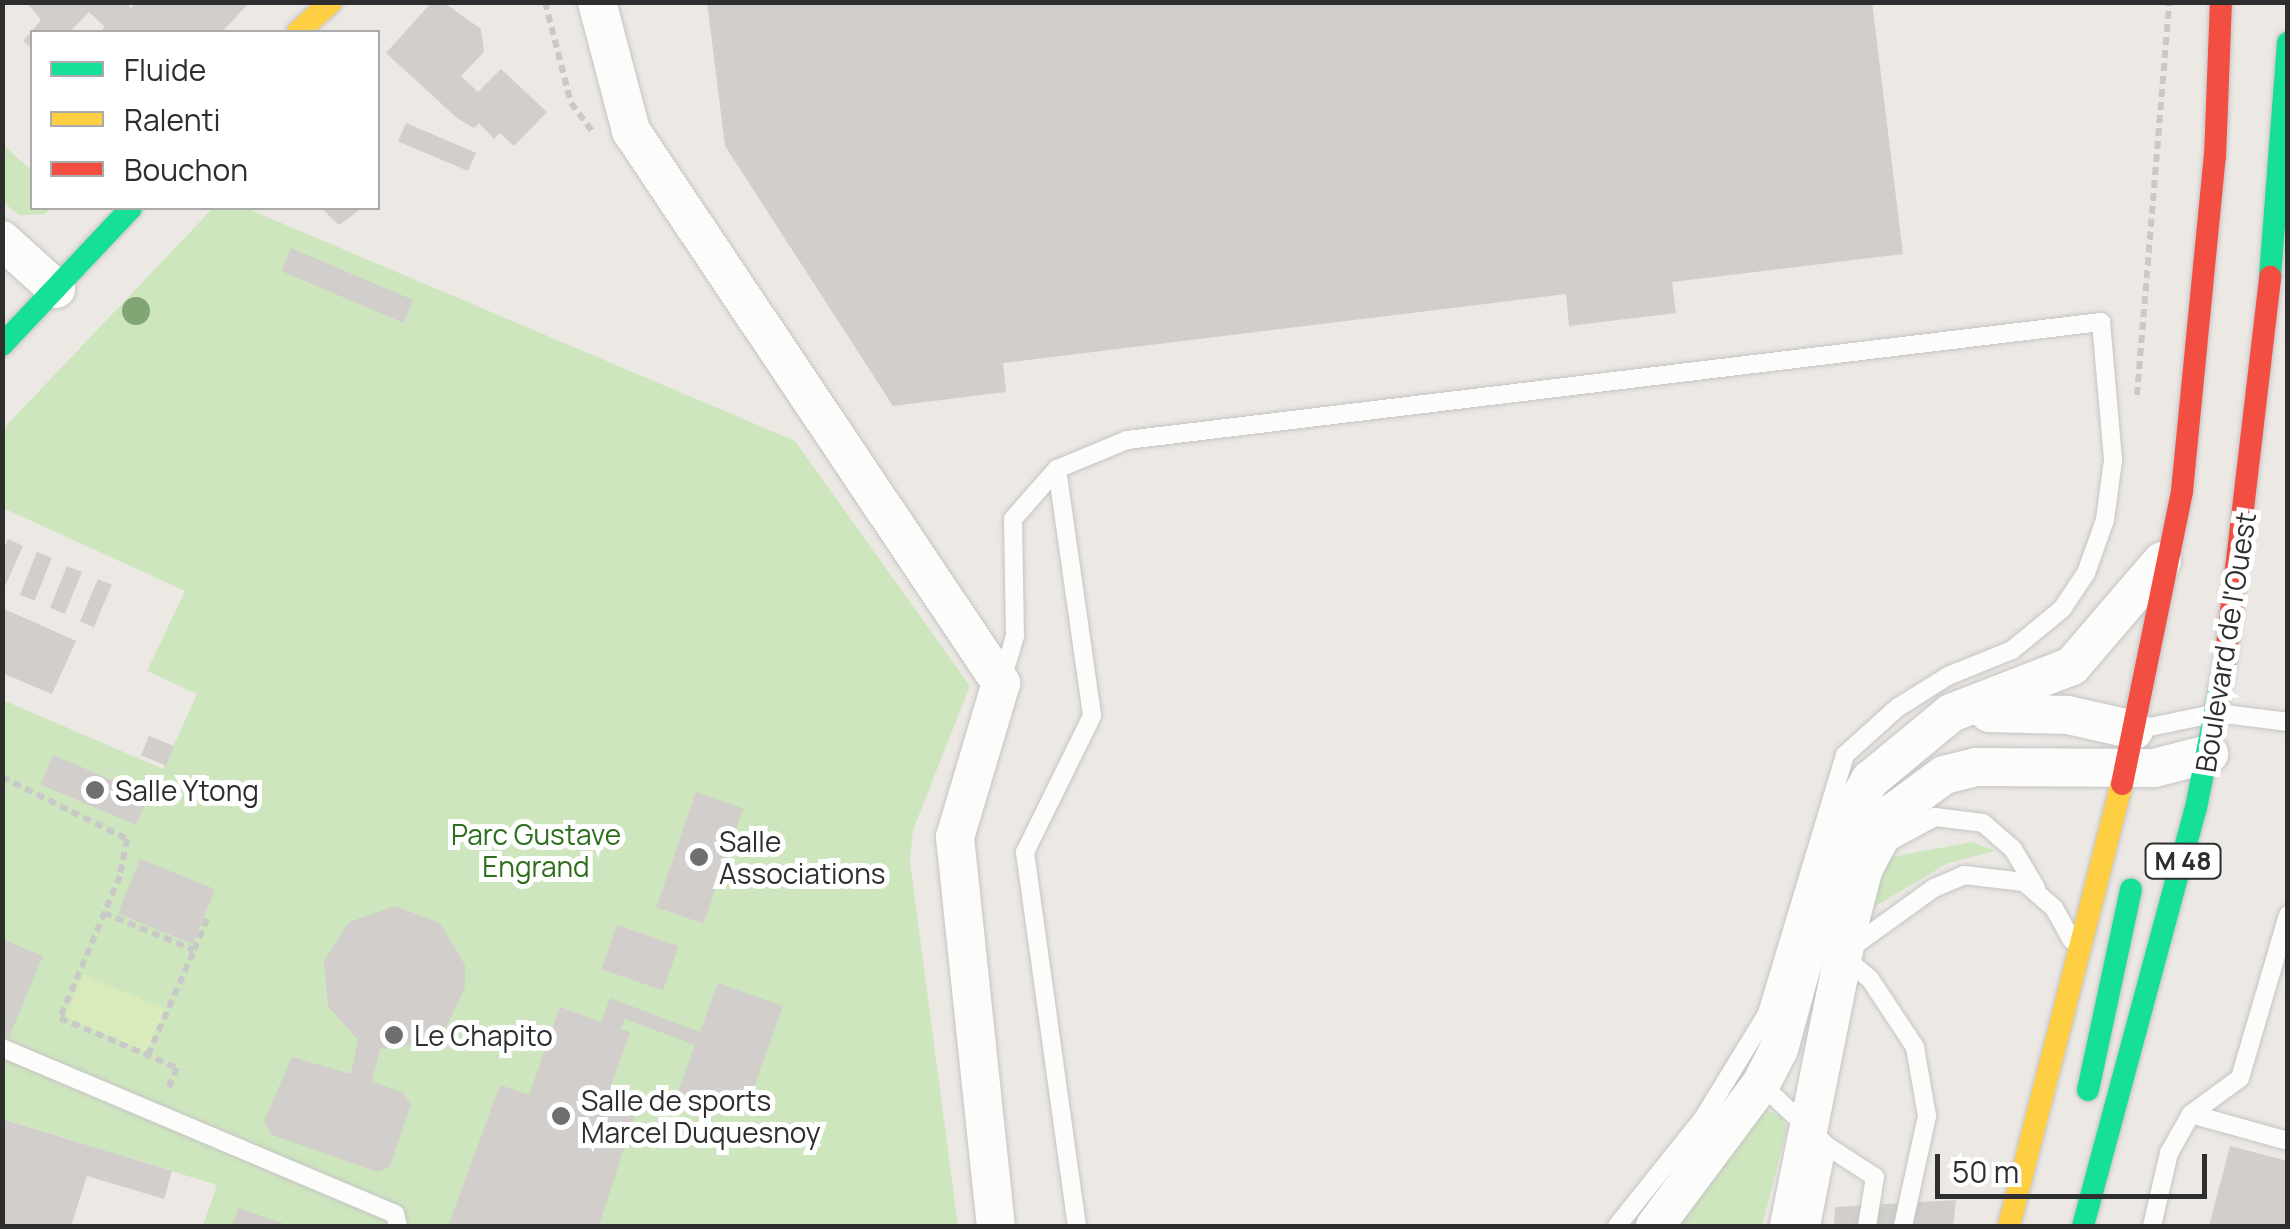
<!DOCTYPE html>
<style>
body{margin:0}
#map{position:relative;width:2290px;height:1229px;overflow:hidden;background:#ece8e4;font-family:Manrope,sans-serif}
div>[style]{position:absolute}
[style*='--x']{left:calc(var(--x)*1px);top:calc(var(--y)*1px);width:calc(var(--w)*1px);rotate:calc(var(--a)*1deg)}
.green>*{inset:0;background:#cee6be}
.pitch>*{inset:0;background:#d9eabb;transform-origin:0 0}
.building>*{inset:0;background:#d1cecb;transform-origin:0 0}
.path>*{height:6px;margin-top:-3px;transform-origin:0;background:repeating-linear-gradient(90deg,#c9c9c8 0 8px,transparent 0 13px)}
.roads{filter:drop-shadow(0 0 2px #c5c4c5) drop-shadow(0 0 2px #c5c4c5)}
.lane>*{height:18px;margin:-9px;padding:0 9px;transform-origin:9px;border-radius:9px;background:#fcfcfb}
.street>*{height:38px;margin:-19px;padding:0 19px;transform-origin:19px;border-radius:19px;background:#fcfcfb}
.fast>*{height:22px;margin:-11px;padding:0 11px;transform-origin:11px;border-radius:11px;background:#16e098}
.slow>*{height:22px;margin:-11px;padding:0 11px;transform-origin:11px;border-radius:11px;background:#ffcf43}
.jam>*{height:22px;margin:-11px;padding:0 11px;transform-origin:11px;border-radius:11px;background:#f24e42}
.trees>*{width:28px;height:28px;margin:-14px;border-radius:50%;background:#82a575}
.dots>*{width:28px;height:28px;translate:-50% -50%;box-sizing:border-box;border:5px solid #fff;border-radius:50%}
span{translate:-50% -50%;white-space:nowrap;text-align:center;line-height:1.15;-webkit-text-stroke:10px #fff;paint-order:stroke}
.shield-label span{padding:2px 8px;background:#fff;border:2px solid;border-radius:8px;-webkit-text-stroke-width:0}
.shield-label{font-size:25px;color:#2e2e2e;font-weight:700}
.street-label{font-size:28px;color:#2e2e2e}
.poi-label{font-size:28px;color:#2e2e2e}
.left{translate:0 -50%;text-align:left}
.park-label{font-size:28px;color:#2c6e1b}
.frame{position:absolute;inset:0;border:5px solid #2e2e2e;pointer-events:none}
.legend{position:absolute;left:30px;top:30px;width:350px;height:180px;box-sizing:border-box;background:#fff;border:2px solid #ababab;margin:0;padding:12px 18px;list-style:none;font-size:30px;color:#2e2e2e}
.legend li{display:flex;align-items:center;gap:20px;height:50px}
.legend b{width:50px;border:2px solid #ababab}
.scale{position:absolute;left:1935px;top:1154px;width:272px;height:45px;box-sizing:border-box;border:5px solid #2e2e2e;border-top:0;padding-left:12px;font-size:30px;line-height:35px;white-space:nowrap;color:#2e2e2e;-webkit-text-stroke:8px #fff;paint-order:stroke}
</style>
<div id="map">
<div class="green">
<div style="clip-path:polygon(2px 144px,32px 171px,32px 208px,52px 208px,44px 214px,19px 215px,3px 202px)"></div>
<div style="clip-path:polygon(213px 208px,246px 208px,795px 441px,970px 686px,913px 830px,910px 862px,958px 1226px,203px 1226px,217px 1185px,3px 1119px,3px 700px,163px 769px,197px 694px,147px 671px,185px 591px,3px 508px,3px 429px)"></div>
<div style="clip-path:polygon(1972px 842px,1995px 851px,1948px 863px,1874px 907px,1885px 858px)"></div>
<div style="clip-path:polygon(1764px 1110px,1781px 1116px,1787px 1129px,1762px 1226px,1679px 1226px,1707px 1169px)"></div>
</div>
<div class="pitch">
<div style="left:83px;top:974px;width:90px;height:47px;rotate:23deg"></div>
</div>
<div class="building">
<div style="clip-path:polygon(126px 2px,131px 8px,136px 2px,250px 2px,222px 32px,100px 32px,105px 27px,89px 12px,70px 32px,32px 32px,32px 49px,23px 41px,41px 20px,26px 2px)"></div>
<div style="clip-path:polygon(432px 2px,443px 2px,481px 29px,484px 52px,461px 76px,478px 92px,501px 69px,547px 112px,514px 146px,500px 133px,494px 139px,479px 123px,474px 128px,457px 118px,386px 53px)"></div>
<div style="clip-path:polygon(707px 2px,1872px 2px,1903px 254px,1672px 282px,1676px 313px,1626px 319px,1569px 326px,1566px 294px,1003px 363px,1006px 392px,893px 406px,725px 146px)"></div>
<div style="left:406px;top:123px;width:76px;height:20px;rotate:23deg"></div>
<div style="clip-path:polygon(321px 208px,362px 208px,339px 225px)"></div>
<div style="left:291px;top:248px;width:133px;height:25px;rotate:23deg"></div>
<div style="clip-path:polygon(8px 539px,23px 546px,2px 593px,2px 552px)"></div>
<div style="left:37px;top:552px;width:16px;height:46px;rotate:22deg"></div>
<div style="left:67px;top:566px;width:16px;height:45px;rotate:22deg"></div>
<div style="left:98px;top:579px;width:15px;height:46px;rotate:23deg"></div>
<div style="clip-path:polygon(2px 608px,76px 641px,52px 694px,2px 673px)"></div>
<div style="left:149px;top:736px;width:27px;height:21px;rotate:22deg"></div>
<div style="left:53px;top:755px;width:104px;height:32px;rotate:23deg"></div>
<div style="left:696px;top:792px;width:50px;height:122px;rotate:19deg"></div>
<div style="left:140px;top:859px;width:81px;height:59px;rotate:22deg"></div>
<div style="clip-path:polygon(395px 906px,440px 923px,465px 965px,465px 988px,445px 1029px,426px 1043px,380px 1049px,372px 1082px,402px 1092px,411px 1104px,390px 1166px,378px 1172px,272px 1135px,264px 1121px,292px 1057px,351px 1074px,358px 1040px,328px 1006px,324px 961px,349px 922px)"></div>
<div style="left:617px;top:925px;width:65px;height:47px;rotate:19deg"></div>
<div style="clip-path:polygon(2px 939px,43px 956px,9px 1037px,2px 1034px)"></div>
<div style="clip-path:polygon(718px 983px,783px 1006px,744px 1115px,678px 1092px,695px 1045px,625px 1019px,621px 1029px,630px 1032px,608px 1094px,638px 1105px,599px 1226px,448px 1226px,500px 1085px,529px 1095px,560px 1007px,601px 1022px,610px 998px,700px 1032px)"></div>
<div style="clip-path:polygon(2px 1119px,172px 1171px,164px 1199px,87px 1176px,71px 1226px,2px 1226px)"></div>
<div style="clip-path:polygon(2230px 1146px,2288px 1161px,2288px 1226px,2209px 1226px)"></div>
<div style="clip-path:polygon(1956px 1200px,1953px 1226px,1834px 1226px,1835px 1207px)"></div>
<div style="clip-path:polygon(238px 1208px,290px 1226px,232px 1226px)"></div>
</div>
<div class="path">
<div style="--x:545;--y:2;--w:104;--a:75.6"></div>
<div style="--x:571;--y:103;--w:35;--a:53"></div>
<div style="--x:2137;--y:395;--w:394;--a:-85.3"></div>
<div style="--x:2;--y:777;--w:140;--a:26.4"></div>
<div style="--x:127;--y:839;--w:38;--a:101"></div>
<div style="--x:120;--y:876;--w:154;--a:112.9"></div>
<div style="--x:60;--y:1018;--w:127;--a:23.1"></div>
<div style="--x:177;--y:1068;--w:25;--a:113"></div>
<div style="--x:104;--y:913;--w:97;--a:22.3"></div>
<div style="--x:194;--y:950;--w:34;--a:-67"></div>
<div style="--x:148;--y:1055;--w:115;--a:-66.3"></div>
</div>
<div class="roads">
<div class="lane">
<div style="--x:1057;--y:469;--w:249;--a:81.9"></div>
<div style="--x:1092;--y:716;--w:152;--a:116.2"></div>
<div style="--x:1025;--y:852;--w:378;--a:82.1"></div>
<div style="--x:1001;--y:683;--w:49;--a:-73.4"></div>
<div style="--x:1015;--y:636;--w:117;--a:-91"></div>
<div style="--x:1013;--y:519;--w:67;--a:-48.7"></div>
<div style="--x:1057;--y:469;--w:76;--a:-22.5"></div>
<div style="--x:1127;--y:440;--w:981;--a:-6.91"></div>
<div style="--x:2101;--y:322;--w:139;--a:85"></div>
<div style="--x:2113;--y:460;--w:61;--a:97.6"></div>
<div style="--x:2105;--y:520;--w:56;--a:109.7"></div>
<div style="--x:2086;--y:573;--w:43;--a:123.7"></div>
<div style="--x:2062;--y:609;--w:65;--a:140.6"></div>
<div style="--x:2012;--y:650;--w:69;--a:157.9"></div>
<div style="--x:1948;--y:676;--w:60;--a:147.9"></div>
<div style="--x:1897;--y:708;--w:70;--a:137.9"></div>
<div style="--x:1845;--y:755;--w:270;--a:106.8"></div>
<div style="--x:1767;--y:1014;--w:121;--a:121.5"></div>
<div style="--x:1704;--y:1117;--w:139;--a:128.6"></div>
<div style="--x:2140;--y:729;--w:79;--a:-11.7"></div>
<div style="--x:2217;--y:713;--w:72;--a:7.2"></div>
<div style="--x:1885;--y:844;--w:57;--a:-28.4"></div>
<div style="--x:1935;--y:817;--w:48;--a:7.1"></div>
<div style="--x:1983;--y:823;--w:40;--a:41"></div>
<div style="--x:2013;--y:849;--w:45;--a:59.5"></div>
<div style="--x:2;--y:1048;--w:427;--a:22.9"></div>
<div style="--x:395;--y:1214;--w:12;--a:76"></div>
<div style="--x:1761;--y:1084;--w:91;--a:43.2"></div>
<div style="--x:1827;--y:1146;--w:82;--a:101.3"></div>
<div style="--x:2191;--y:1114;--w:61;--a:-36.3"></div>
<div style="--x:2240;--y:1078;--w:170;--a:-73.6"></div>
<div style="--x:1827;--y:1146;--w:57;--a:32.9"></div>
<div style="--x:1875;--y:1177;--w:50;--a:99.3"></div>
<div style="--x:1903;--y:1226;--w:113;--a:-77.7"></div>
<div style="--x:1927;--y:1116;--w:70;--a:-99.9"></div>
<div style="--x:1915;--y:1047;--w:82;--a:-123.5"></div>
<div style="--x:1870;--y:979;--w:38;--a:-140"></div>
<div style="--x:1841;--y:955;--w:115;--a:-35.8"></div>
<div style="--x:1934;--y:888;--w:33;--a:-23"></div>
<div style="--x:1964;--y:875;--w:60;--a:6.7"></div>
<div style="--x:2024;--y:882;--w:40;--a:41"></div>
<div style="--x:2054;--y:908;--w:37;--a:61"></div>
<div style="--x:2152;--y:1226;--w:75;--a:-76.9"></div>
<div style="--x:2169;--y:1153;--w:45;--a:-60.6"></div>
<div style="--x:2191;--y:1114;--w:101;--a:15.6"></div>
</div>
<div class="street">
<div style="--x:597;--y:2;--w:133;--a:75.2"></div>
<div style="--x:631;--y:131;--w:665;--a:56.17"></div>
<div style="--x:1001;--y:683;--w:161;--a:106.6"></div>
<div style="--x:955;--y:837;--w:391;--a:84"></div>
<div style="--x:2;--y:240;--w:73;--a:42.2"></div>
<div style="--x:1989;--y:713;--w:79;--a:1.5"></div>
<div style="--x:2068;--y:715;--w:68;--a:12.8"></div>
<div style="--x:1655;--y:1226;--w:177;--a:-53.3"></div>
<div style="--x:1761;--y:1084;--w:39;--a:-63"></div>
<div style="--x:1779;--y:1049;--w:219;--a:-74.6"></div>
<div style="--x:1837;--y:838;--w:67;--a:-60.4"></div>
<div style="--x:1870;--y:780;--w:105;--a:-39.6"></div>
<div style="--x:1951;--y:713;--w:130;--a:-21.2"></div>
<div style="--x:2072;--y:666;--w:138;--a:-49.4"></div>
<div style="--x:1789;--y:1226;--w:307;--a:-78.7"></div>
<div style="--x:1849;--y:925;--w:59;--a:-75.3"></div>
<div style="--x:1864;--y:868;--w:64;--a:-61.8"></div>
<div style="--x:1894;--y:812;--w:62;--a:-36.5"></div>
<div style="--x:1944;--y:775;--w:33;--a:-14"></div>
<div style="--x:1976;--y:767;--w:178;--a:0.3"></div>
<div style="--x:2154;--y:768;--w:57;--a:-14.3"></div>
</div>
<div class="fast">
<div style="--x:2270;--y:277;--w:235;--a:-85.6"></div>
<div style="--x:2;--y:345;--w:188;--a:-46.7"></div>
<div style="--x:2088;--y:1090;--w:205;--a:-77.9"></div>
<div style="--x:2083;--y:1226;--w:433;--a:-74.9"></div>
<div style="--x:2196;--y:808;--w:149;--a:-78.8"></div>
</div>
<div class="slow">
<div style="--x:298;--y:32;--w:45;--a:-42.3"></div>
<div style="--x:2009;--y:1226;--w:456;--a:-75.7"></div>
</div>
<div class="jam">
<div style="--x:2225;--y:662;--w:388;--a:-83.3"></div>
<div style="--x:2122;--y:784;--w:299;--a:-78.4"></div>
<div style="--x:2182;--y:491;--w:336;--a:-84.4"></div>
<div style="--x:2215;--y:157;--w:155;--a:-87.8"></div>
</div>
</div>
<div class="trees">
<div style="left:136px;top:311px"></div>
</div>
<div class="dots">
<div style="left:95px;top:790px;background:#706f6e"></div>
<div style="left:699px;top:857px;background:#706f6e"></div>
<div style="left:394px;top:1035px;background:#706f6e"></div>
<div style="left:561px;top:1116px;background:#706f6e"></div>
</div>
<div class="shield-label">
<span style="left:2183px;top:861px">M 48</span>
</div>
<div class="street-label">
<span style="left:2225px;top:642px;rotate:-81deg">Boulevard de l'Ouest</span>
</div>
<div class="poi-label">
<span class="left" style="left:115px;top:790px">Salle Ytong</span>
<span class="left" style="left:719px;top:857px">Salle<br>Associations</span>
<span class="left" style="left:414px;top:1035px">Le Chapito</span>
<span class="left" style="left:581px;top:1116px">Salle de sports<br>Marcel Duquesnoy</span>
</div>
<div class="park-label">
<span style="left:536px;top:850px">Parc Gustave<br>Engrand</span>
</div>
<div class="frame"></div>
<ul class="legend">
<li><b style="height:12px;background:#16e098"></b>Fluide</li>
<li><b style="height:12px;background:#ffcf43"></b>Ralenti</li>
<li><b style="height:12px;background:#f24e42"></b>Bouchon</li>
</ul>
<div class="scale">50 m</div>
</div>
